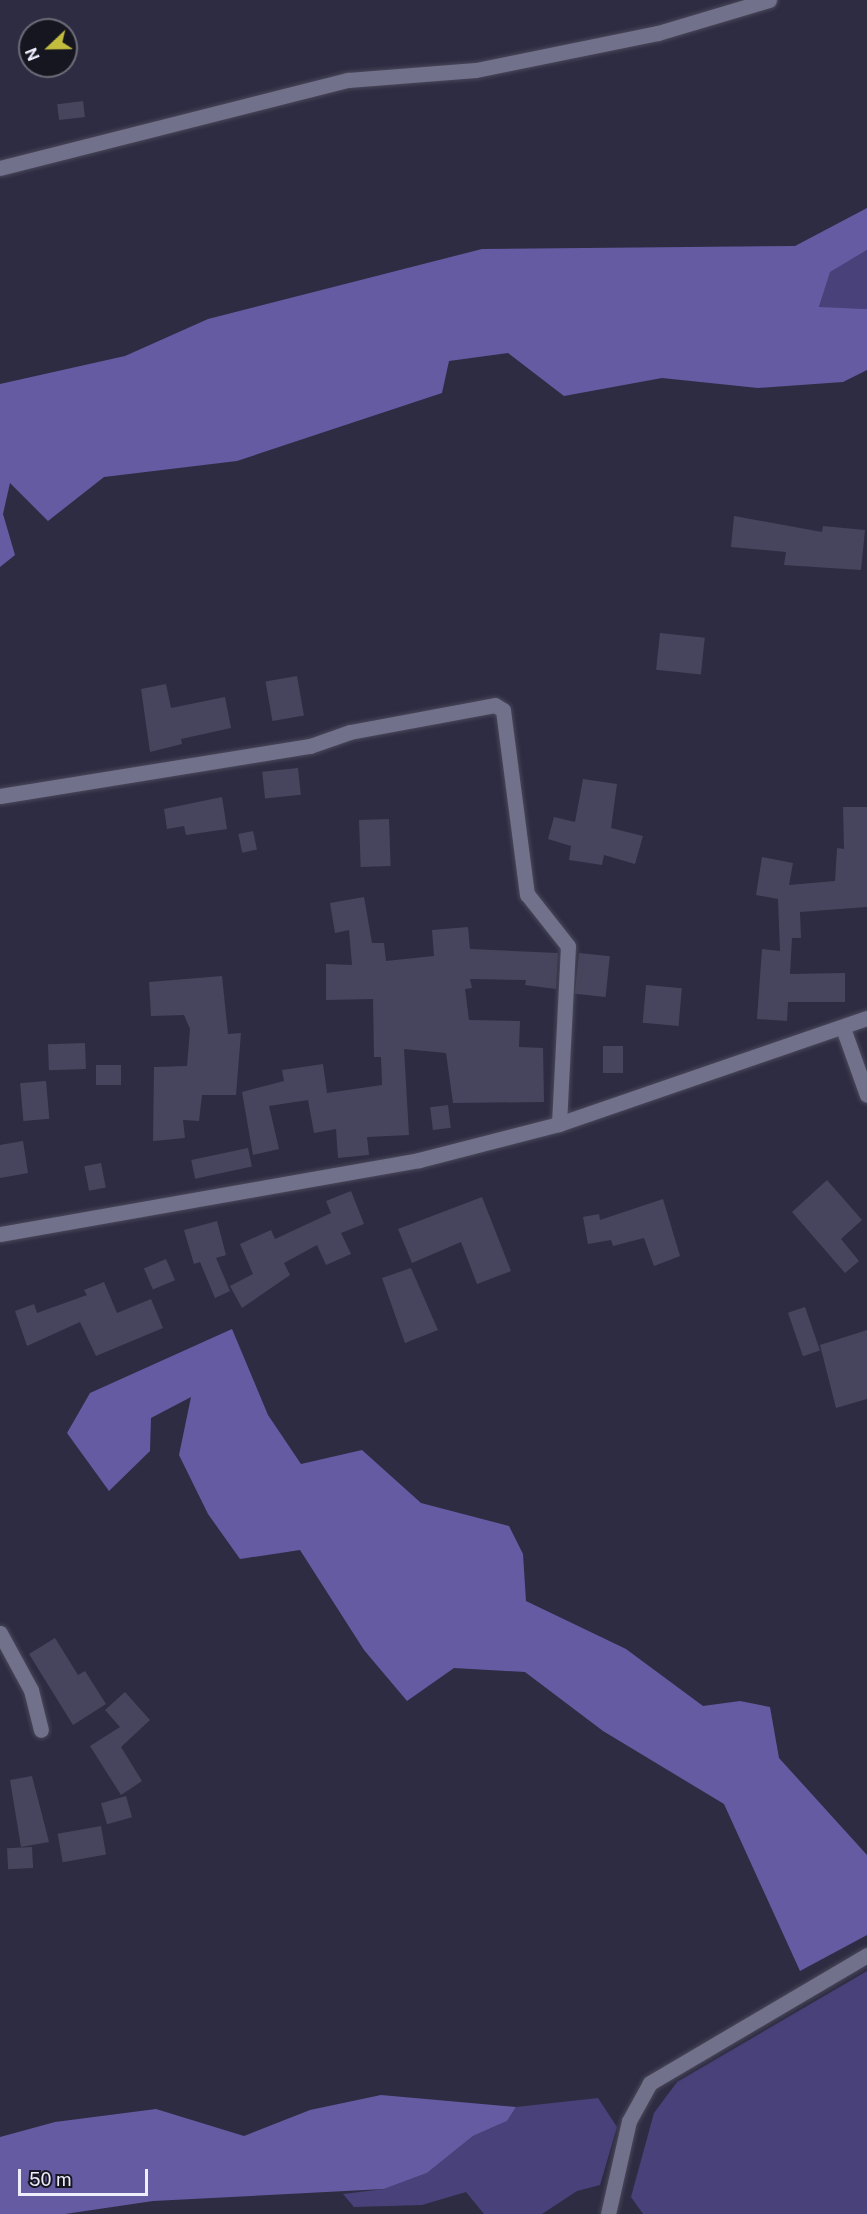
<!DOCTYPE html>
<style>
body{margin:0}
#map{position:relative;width:867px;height:2214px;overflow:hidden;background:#2e2c42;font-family:"Public Sans",sans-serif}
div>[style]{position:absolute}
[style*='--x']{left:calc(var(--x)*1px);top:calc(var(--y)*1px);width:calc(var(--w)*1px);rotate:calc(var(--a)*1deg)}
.green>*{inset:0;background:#48417a}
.forest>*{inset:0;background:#645ba3}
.building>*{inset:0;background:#47455d;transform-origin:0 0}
.roads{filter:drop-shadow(0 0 2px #4a485b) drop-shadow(0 0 2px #4a485b)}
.minor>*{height:15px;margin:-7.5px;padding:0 7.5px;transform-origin:7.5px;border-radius:7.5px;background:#72718b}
.tertiary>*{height:15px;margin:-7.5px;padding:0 7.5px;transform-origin:7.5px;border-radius:7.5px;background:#72718b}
span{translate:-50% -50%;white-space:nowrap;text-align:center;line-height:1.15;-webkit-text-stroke:5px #161620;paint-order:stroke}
.north{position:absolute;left:18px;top:18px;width:60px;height:60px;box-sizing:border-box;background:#161620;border:2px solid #6c6c78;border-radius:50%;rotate:248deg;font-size:16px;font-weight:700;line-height:24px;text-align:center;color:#eeedfc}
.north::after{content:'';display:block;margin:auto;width:21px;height:27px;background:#c2bd3f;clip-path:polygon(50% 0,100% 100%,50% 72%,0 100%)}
.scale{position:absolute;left:18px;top:2169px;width:130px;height:27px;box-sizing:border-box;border:3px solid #eeedfc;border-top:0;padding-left:8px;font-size:18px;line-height:21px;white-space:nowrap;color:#eeedfc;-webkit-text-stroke:4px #161620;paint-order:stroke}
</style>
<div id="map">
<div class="green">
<div style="clip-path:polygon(867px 250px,867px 309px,819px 308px,829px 272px)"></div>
<div style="clip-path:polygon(867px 1971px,867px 2214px,643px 2214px,631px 2197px,654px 2113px,677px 2082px)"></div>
<div style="clip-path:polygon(598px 2098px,617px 2127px,600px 2185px,577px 2191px,542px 2214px,484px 2214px,466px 2192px,422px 2205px,354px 2207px,343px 2194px,384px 2189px,427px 2173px,473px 2136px,507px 2121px,516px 2107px)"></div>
</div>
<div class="forest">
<div style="clip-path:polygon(867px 208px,867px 250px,830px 272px,819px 307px,867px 309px,867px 370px,843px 382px,758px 388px,662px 378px,564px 396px,508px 353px,449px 361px,442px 393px,237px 461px,104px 477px,48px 521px,10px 483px,3px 514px,15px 555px,0 567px,0 384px,125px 356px,208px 319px,482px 249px,795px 246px)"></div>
<div style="clip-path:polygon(232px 1329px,268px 1415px,301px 1464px,362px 1450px,421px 1503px,509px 1526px,523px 1554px,526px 1601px,626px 1649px,703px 1706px,740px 1701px,770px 1707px,779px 1758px,867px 1855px,867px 1935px,800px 1971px,724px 1804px,603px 1731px,525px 1672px,454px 1668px,407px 1701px,364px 1650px,300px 1550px,240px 1559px,208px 1514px,179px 1455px,191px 1397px,151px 1418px,150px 1451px,109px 1491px,67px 1433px,90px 1393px)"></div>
<div style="clip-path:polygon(381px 2095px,516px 2107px,507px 2121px,473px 2136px,427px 2173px,384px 2189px,153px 2201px,65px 2214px,0 2214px,0 2137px,55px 2122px,156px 2109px,244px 2136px,310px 2110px)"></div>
</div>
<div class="building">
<div style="left:83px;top:101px;width:16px;height:26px;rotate:83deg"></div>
<div style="clip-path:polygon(734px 516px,822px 532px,823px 526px,865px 530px,861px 570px,784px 565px,786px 552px,731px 547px)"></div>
<div style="left:660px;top:633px;width:45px;height:37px;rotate:6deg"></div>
<div style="left:297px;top:676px;width:40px;height:32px;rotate:80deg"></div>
<div style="clip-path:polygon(166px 684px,171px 708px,225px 697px,231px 728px,181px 739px,182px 744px,150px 752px,141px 689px)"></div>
<div style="left:298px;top:768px;width:27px;height:36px;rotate:84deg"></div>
<div style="clip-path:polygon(583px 779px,617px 784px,611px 828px,643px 836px,635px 864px,604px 855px,602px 865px,569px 860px,571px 846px,548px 839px,554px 817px,575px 822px)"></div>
<div style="clip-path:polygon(222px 797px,227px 829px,186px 835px,184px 826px,167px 829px,164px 809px)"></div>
<div style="clip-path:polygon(843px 807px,867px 807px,867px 907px,800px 912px,801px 938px,792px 938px,790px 974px,845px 973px,845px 1002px,788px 1002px,787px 1021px,757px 1019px,762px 949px,780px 951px,778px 899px,756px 895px,762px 857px,793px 863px,789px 885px,835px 881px,837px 848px,844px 849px)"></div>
<div style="left:389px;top:819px;width:47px;height:30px;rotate:88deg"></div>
<div style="left:253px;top:831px;width:19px;height:15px;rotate:78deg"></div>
<div style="clip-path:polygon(364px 897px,372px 943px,384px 943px,386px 961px,434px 956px,432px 930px,468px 927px,470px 949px,558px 953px,556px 989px,525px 985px,526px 980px,470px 979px,472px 988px,465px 989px,469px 1020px,520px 1021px,519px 1047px,543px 1048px,544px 1102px,453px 1103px,446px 1053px,404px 1049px,409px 1135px,367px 1137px,369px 1155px,338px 1158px,336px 1129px,314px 1133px,308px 1100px,269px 1106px,279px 1149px,253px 1155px,242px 1092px,284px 1081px,282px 1070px,323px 1064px,327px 1093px,382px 1085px,381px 1057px,374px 1057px,373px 999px,326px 1000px,326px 964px,352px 965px,349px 930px,335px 933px,330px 903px)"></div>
<div style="left:579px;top:953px;width:31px;height:41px;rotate:6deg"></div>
<div style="clip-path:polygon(222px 976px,228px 1034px,241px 1033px,236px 1095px,202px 1095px,199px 1121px,183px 1120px,185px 1138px,153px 1141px,154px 1067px,187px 1066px,190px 1029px,184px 1015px,151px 1016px,149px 982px)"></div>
<div style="left:646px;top:985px;width:36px;height:38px;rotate:5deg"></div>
<div style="left:85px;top:1043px;width:26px;height:37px;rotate:88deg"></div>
<div style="left:603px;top:1046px;width:20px;height:27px"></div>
<div style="left:96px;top:1065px;width:25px;height:20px"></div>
<div style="left:46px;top:1081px;width:38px;height:26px;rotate:85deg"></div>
<div style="left:448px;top:1105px;width:23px;height:18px;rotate:83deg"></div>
<div style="clip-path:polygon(23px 1141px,28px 1173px,0 1178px,0 1145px)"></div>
<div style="left:248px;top:1148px;width:19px;height:58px;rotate:78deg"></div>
<div style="left:101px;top:1163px;width:25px;height:17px;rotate:79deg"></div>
<div style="clip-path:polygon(827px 1180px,862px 1220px,841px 1239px,859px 1261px,845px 1273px,792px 1212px)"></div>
<div style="clip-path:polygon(351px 1191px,364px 1224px,341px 1233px,351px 1254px,326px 1265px,317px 1245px,284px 1263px,290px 1275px,242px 1308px,230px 1286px,253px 1274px,240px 1244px,271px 1230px,275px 1239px,331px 1213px,326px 1201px)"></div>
<div style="clip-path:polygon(482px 1197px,511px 1271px,477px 1284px,461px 1242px,412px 1263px,398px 1229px)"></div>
<div style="clip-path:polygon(663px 1199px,680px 1256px,654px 1266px,644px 1238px,613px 1246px,611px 1240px,588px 1244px,583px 1217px,599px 1214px,600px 1220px)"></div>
<div style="clip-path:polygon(217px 1221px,226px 1255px,216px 1258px,230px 1291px,215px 1298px,200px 1262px,194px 1264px,184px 1230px)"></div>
<div style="left:166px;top:1259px;width:23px;height:24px;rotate:67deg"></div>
<div style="clip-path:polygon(411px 1268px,438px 1330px,405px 1343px,382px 1278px)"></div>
<div style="clip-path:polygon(104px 1282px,117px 1313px,151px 1299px,163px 1328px,96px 1356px,80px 1322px,27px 1346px,15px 1311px,34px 1304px,37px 1313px,87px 1295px,84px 1290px)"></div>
<div style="left:805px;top:1307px;width:46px;height:18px;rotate:71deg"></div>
<div style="clip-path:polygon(867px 1330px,867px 1399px,836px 1408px,820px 1345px)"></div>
<div style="clip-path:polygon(55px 1638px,78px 1675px,85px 1671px,106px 1704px,73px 1725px,29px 1654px)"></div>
<div style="clip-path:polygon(125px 1692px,150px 1720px,121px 1747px,142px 1781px,121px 1795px,90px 1746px,120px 1727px,105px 1710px)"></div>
<div style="clip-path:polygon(32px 1776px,49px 1842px,21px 1847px,10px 1780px)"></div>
<div style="left:126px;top:1796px;width:22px;height:26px;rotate:74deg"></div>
<div style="left:101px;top:1826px;width:29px;height:44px;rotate:80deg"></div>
<div style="left:32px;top:1847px;width:21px;height:25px;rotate:87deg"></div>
</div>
<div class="roads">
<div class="minor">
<div style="--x:0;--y:168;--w:359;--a:-14.2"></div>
<div style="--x:348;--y:80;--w:128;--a:-4.5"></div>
<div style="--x:476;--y:70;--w:186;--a:-11.5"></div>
<div style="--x:658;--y:33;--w:116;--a:-16.6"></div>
<div style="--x:0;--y:796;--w:314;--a:-9.2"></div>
<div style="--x:310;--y:746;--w:42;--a:-19.3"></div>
<div style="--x:350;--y:732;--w:147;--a:-10.5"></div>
<div style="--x:495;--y:705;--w:9;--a:32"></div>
<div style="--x:503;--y:710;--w:186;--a:82.6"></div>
<div style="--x:527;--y:894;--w:66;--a:51.7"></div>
<div style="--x:568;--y:946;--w:178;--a:92.9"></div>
<div style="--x:843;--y:1028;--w:71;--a:70.3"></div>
<div style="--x:0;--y:1633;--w:65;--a:61.5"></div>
<div style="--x:31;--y:1690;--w:41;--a:76"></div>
<div style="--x:608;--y:2214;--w:95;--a:-77.3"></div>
<div style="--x:629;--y:2121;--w:43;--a:-61.1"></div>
<div style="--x:650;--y:2083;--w:252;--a:-30.5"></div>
</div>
<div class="tertiary">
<div style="--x:0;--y:1234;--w:425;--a:-10"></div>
<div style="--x:419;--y:1160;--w:145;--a:-14.4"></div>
<div style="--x:559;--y:1124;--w:326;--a:-19"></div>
</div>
</div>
<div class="north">N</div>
<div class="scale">50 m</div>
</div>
